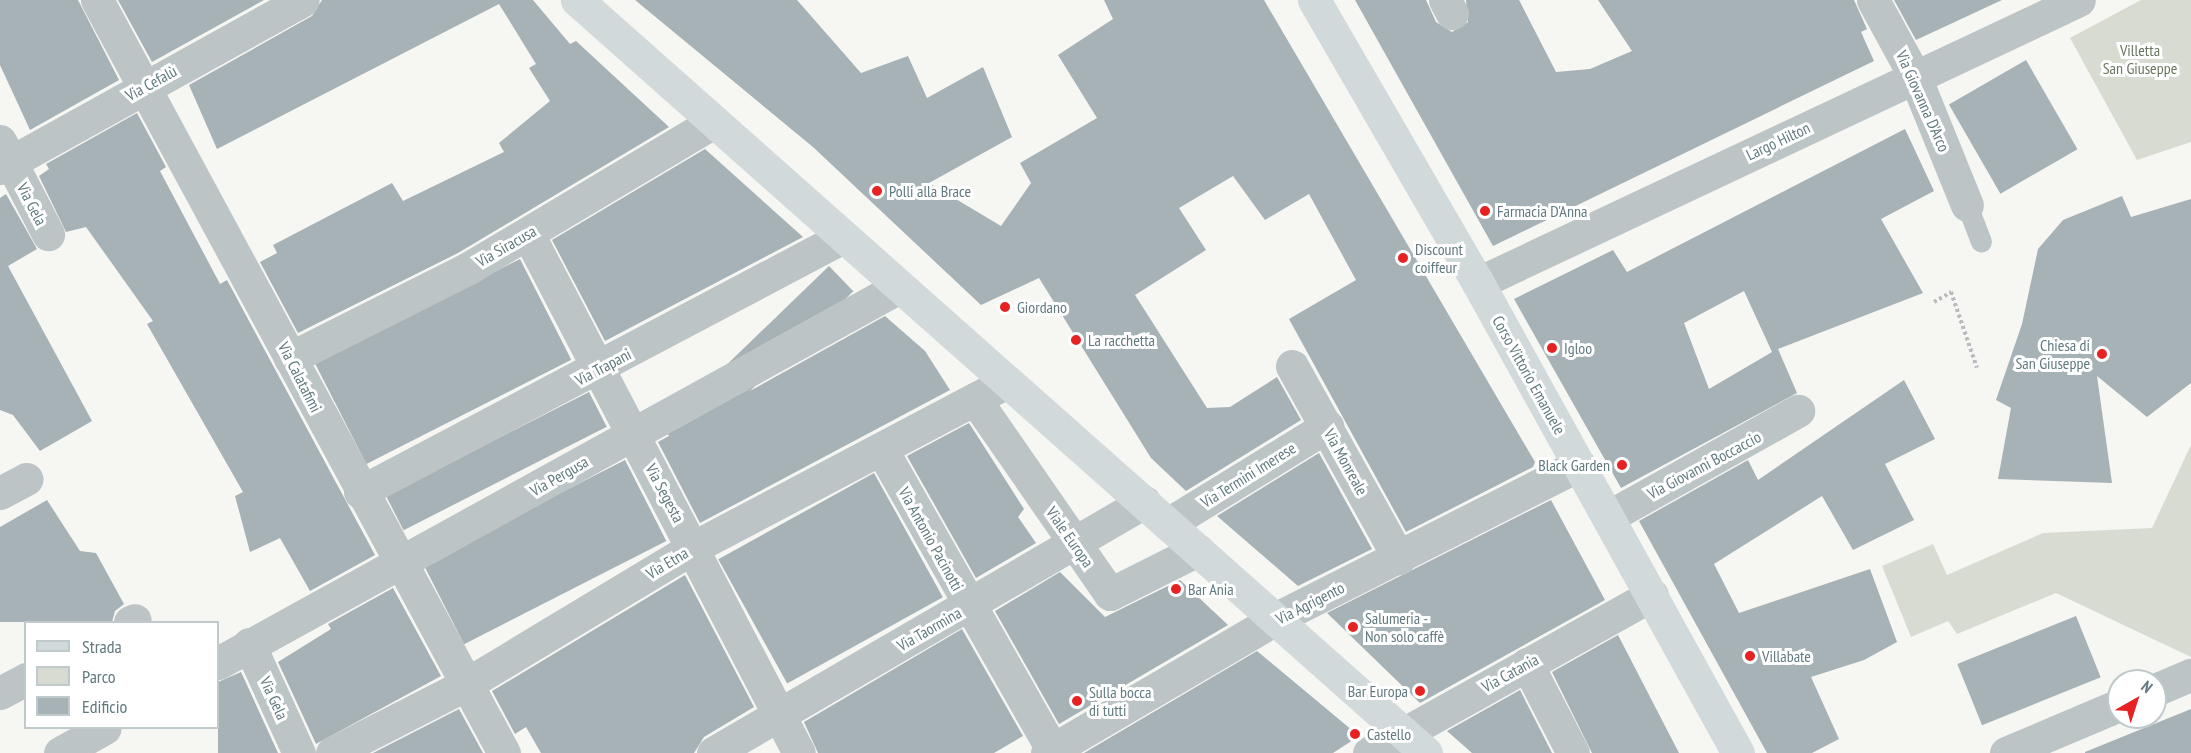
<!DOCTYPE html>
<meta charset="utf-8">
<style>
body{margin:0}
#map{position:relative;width:2191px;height:753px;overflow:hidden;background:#f6f6f3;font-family:"PT Sans Narrow",sans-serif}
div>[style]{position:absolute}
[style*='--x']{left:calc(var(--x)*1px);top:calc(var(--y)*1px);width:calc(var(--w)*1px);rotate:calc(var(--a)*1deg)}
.green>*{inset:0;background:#d8dbd2}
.building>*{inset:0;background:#a6b2b5;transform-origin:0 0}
.path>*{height:4px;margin-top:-2px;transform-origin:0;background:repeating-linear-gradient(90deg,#b7bcbe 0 3px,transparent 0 6px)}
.service>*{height:21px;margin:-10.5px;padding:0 10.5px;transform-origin:10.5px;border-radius:10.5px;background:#bdc4c6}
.minor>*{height:33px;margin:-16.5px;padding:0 16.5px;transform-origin:16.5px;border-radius:16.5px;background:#bdc4c6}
.secondary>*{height:33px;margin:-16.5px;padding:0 16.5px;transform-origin:16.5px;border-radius:16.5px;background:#d2d9db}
.dots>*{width:16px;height:16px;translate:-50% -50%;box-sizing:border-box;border:3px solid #fff;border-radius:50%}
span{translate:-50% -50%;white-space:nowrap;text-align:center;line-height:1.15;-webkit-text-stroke:6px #fff;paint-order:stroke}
.park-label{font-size:16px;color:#697760}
.street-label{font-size:16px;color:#61797f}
.poi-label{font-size:16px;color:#61797f}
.left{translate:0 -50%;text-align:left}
.right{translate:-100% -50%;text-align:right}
.legend{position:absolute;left:24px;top:621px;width:195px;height:108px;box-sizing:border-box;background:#fff;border:2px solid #c0c9cc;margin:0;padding:8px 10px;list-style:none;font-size:18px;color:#61797f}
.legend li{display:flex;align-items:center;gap:12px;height:30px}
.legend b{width:30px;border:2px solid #c0c9cc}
.north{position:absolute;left:2107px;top:669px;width:60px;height:60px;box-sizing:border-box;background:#fff;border:2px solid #c0c9cc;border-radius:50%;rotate:39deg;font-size:16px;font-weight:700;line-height:24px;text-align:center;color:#61797f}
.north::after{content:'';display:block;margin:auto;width:21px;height:27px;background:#e72223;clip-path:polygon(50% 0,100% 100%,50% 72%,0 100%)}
</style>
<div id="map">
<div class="green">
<div style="clip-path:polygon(2141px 0,2191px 0,2191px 142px,2137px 160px,2070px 38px)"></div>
<div style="clip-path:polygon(2191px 445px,2191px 657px,2056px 593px,1957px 634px,1948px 621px,1911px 637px,1882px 566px,1933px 544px,1947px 575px,2043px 533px,2152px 528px)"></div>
</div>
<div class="building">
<div style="clip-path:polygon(0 0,78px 0,119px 80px,30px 130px,0 65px)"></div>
<div style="clip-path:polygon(118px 0,264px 0,152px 62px)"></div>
<div style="clip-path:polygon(322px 0,533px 0,570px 44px,576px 41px,669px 127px,458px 253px,298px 333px,260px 262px,277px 253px,273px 245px,392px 183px,403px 201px,504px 152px,499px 143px,550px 101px,529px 68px,536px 64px,499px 4px,217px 149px,189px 85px,312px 16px)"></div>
<div style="clip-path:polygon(635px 0,797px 0,861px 73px,908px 56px,927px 98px,983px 67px,1012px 137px,929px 183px,1001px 226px,1031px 183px,1020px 163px,1097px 118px,1058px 55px,1113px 19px,1104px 0,1264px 0,1535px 462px,1533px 467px,1406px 532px,1289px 319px,1356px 280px,1309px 194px,1265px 220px,1233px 176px,1179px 208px,1206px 250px,1135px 295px,1207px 408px,1230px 407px,1277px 377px,1301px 420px,1186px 491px,1151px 458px,1039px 278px,981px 305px,813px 147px)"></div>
<div style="clip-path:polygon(1355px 0,1426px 0,1436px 22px,1452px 32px,1468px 22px,1466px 0,1519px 0,1556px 72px,1590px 69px,1632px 51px,1598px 0,1854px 0,1867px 29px,1861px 32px,1874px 61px,1493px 246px)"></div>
<div style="clip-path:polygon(1894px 0,2002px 0,1916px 40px)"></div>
<div style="left:2026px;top:60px;width:103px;height:89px;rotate:60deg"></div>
<div style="clip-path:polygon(137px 113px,166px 167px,160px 171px,220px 284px,227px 280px,375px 555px,310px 591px,280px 538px,250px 552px,235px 496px,243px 492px,147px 324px,153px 321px,86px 227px,66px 232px,39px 176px,49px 169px,46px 164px)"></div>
<div style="clip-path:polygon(evenodd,1905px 129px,1934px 191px,1881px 219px,1923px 293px,1778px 349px,1797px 393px,1621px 488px,1514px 299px,1613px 250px,1627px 272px,1905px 129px,1744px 291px,1772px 352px,1709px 389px,1684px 323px,1744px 291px)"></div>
<div style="clip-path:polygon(705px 149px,803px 237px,605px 341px,552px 240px)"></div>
<div style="clip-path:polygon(6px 194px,37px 249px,8px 266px,92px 421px,40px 451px,13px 415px,0 410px,0 198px)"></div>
<div style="clip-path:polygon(2122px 196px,2131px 217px,2191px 199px,2191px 383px,2147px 417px,2097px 376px,2112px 483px,1998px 479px,2011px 408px,1996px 400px,2022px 324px,2038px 249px,2063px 220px)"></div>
<div style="left:520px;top:259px;width:113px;height:230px;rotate:63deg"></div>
<div style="left:829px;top:266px;width:35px;height:233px;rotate:46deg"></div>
<div style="clip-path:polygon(885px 316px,925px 351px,950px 390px,700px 523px,658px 442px)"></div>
<div style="clip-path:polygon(1904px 380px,1935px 439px,1885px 464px,1914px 520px,1853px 550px,1822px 496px,1714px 564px,1739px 613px,1870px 569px,1897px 642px,1864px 660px,1811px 677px,1839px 739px,1812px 753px,1767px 753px,1639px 521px,1748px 460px,1758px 480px)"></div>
<div style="left:589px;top:392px;width:39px;height:228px;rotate:63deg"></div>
<div style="clip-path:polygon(969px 423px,1024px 509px,1018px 517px,1036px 543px,976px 578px,907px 456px)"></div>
<div style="clip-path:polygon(1319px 453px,1372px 549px,1298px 586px,1217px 516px)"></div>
<div style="left:625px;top:460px;width:91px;height:227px;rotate:63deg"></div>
<div style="left:874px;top:473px;width:142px;height:178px;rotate:61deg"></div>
<div style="clip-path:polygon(47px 500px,80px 551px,96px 553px,124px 604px,115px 611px,112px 622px,0 622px,0 527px)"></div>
<div style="clip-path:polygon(1551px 500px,1605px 600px,1420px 703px,1327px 613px)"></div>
<div style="clip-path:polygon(1060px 572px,1105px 617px,1180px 580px,1228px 625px,1059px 724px,995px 611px)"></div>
<div style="clip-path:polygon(685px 575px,754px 707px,704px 737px,694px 753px,541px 753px,526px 727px,515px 734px,492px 691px)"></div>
<div style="clip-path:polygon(393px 588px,441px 676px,316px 744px,278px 662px,331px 629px,328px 624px)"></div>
<div style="left:2076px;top:616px;width:66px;height:128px;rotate:68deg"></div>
<div style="clip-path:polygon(962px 629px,1023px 736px,994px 753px,818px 753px,804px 722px)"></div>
<div style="clip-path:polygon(1618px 635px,1679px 753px,1592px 753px,1552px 672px)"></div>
<div style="clip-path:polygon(1257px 651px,1359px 736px,1333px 753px,1084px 753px)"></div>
<div style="clip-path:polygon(241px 672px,278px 753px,218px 753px,218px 682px)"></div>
<div style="clip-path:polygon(1520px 690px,1552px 753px,1472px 753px,1447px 731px)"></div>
<div style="clip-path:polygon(459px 709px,483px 753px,373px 753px)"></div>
<div style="clip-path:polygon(2191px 709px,2191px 753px,2085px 753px,2085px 752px)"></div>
</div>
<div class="path">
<div style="--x:1934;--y:302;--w:20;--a:-30"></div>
<div style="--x:1951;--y:292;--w:80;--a:71.1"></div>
</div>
<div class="service">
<div style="--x:1967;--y:205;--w:39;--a:69"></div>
</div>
<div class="minor">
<div style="--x:97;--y:0;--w:856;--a:61.61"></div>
<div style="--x:1445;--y:0;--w:15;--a:62"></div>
<div style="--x:1873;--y:0;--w:88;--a:61.4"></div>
<div style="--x:1915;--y:77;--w:138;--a:67.9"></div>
<div style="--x:0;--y:141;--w:105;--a:62.7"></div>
<div style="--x:0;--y:168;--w:346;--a:-29"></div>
<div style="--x:528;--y:234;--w:585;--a:62.43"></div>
<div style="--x:1478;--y:283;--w:664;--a:-25.21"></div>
<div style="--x:290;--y:358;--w:198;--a:-26.7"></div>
<div style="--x:467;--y:269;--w:287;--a:-30.8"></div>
<div style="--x:1292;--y:366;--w:220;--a:60.9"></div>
<div style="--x:975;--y:399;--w:237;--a:55.3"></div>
<div style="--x:1110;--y:594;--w:98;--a:-26.6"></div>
<div style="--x:882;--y:450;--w:348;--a:60.4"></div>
<div style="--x:360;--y:492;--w:546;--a:-27.83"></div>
<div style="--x:0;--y:493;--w:30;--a:-28"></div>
<div style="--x:1608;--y:517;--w:218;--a:-29.2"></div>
<div style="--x:1168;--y:524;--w:187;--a:-31.6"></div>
<div style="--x:130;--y:622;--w:5;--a:-22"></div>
<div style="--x:249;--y:644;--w:120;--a:65.4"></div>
<div style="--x:218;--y:663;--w:778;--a:-28.9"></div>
<div style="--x:1527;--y:664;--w:100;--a:62.7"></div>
<div style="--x:2155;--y:690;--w:39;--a:-23"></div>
<div style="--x:0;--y:693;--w:30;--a:-28"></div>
<div style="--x:60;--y:753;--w:51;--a:-29.1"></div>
<div style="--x:332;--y:753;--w:149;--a:-27.1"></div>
<div style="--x:465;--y:685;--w:267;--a:-31.1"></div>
<div style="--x:694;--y:547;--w:354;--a:-27.8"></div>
<div style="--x:713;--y:753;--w:499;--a:-30.2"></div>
<div style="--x:1047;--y:753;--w:264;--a:-30.4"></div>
<div style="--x:1275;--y:619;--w:341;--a:-26.9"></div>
<div style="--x:1369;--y:753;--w:324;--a:-29.2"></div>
<div style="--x:2006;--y:753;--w:123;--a:-23"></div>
</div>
<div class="secondary">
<div style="--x:577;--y:0;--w:1135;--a:41.57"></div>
<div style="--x:1314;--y:0;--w:327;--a:59.9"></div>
<div style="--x:1478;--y:283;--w:537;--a:61.05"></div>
</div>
<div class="dots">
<div style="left:877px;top:191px;background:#e72223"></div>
<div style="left:1485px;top:211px;background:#e72223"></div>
<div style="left:1403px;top:258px;background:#e72223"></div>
<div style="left:1005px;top:307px;background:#e72223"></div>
<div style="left:1076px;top:340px;background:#e72223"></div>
<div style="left:1552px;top:348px;background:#e72223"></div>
<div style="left:2102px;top:354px;background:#e72223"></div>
<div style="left:1622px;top:465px;background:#e72223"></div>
<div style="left:1176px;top:589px;background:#e72223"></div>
<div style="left:1353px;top:627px;background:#e72223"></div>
<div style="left:1750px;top:656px;background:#e72223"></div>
<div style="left:1420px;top:691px;background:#e72223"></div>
<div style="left:1077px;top:701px;background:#e72223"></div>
<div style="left:1355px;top:734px;background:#e72223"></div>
</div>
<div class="park-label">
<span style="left:2140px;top:59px">Villetta<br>San Giuseppe</span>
</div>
<div class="street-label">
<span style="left:151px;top:83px;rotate:-29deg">Via Cefalù</span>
<span style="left:1923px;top:101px;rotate:66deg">Via Giovanna D'Arco</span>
<span style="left:1778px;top:141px;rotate:-25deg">Largo Hilton</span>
<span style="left:32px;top:204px;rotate:63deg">Via Gela</span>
<span style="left:506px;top:246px;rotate:-30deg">Via Siracusa</span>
<span style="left:603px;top:367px;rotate:-28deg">Via Trapani</span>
<span style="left:1529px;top:375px;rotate:61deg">Corso Vittorio Emanuele</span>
<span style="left:300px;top:377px;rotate:63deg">Via Calatafimi</span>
<span style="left:1346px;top:462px;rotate:61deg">Via Monreale</span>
<span style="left:1704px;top:465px;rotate:-28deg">Via Giovanni Boccaccio</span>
<span style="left:1248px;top:475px;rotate:-32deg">Via Termini Imerese</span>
<span style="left:559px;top:476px;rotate:-30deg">Via Pergusa</span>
<span style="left:665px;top:493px;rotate:62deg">Via Segesta</span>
<span style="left:1070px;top:537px;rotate:55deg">Viale Europa</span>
<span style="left:931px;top:539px;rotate:61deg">Via Antonio Pacinotti</span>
<span style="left:667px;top:563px;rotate:-31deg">Via Etna</span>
<span style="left:1310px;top:603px;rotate:-27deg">Via Agrigento</span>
<span style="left:929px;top:629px;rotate:-30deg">Via Taormina</span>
<span style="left:1510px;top:673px;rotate:-29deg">Via Catania</span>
<span style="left:274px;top:698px;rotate:65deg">Via Gela</span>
</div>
<div class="poi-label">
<span class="left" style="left:889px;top:191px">Polli alla Brace</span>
<span class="left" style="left:1497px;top:211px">Farmacia D'Anna</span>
<span class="left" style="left:1415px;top:258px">Discount<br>coiffeur</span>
<span class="left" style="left:1017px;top:307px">Giordano</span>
<span class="left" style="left:1088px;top:340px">La racchetta</span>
<span class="right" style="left:2090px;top:354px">Chiesa di<br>San Giuseppe</span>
<span class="left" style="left:1564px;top:348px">Igloo</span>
<span class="right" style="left:1610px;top:465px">Black Garden</span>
<span class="left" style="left:1188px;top:589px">Bar Ania</span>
<span class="left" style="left:1365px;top:627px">Salumeria -<br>Non solo caffè</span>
<span class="left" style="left:1762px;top:656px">Villabate</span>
<span class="right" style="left:1408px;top:691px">Bar Europa</span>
<span class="left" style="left:1089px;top:701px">Sulla bocca<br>di tutti</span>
<span class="left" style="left:1367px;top:734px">Castello</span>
</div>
<ul class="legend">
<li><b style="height:8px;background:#d2d9db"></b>Strada</li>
<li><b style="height:16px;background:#d8dbd2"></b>Parco</li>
<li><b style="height:16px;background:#a6b2b5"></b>Edificio</li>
</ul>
<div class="north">N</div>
</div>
